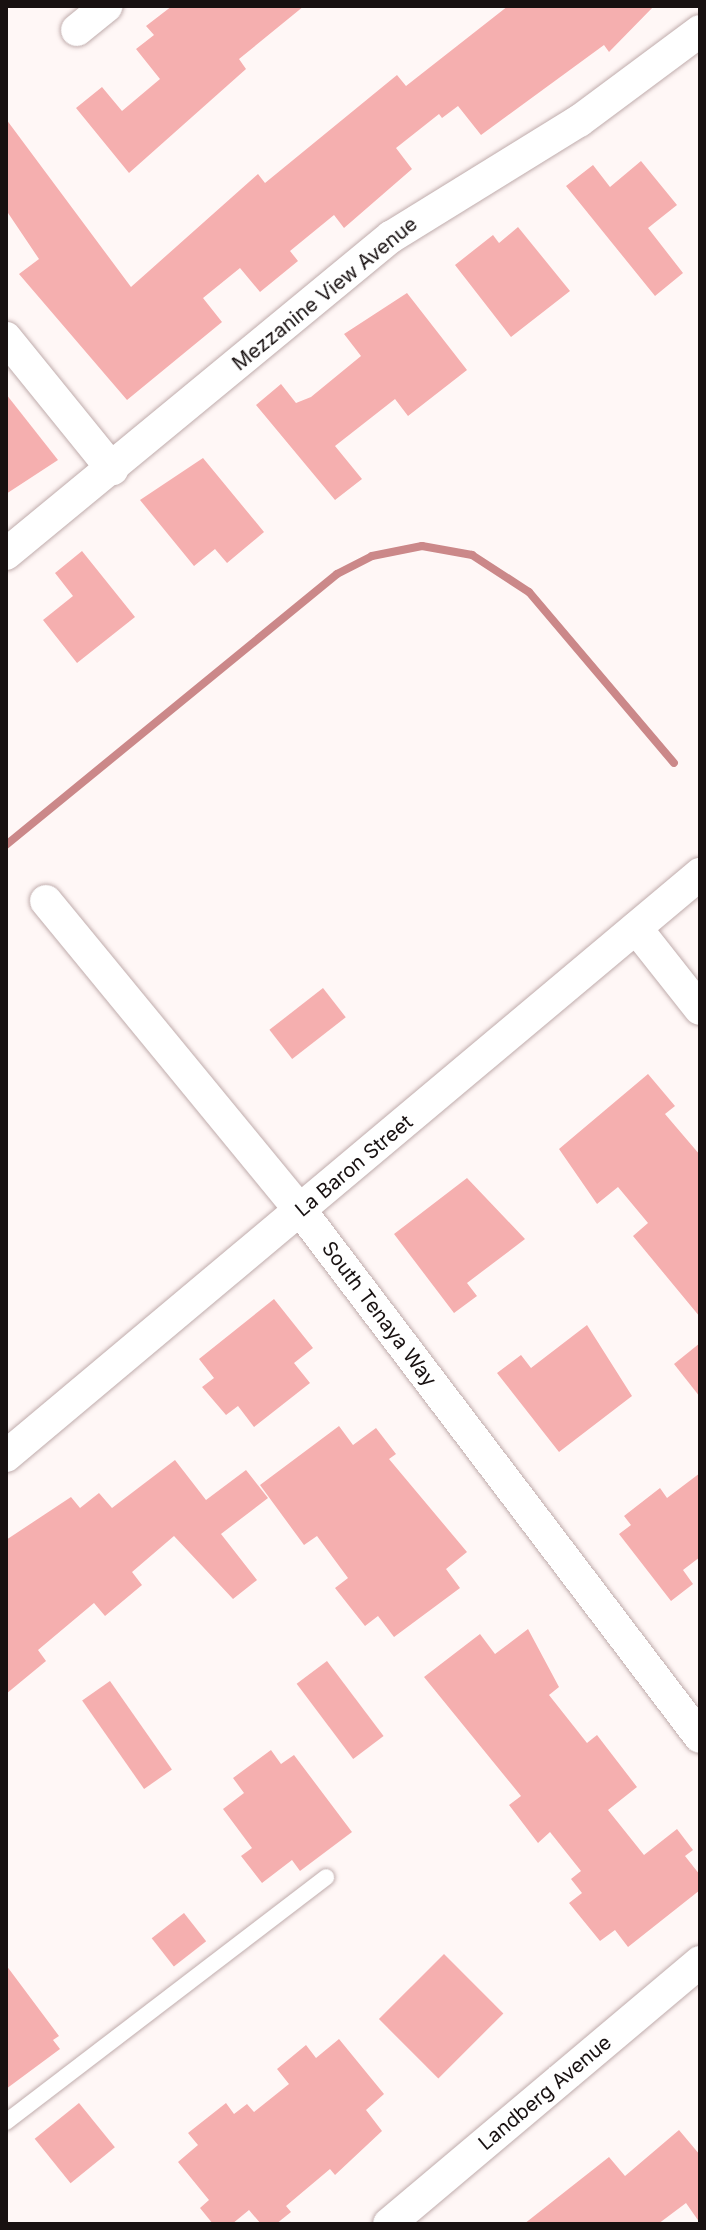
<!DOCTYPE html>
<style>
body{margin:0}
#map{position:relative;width:706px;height:2230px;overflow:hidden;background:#fff7f6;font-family:Inter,sans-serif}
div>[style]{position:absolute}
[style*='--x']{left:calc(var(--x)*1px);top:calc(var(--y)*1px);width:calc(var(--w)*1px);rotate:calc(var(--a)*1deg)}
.stream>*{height:8px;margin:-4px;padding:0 4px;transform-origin:4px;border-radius:4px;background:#cb8889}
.building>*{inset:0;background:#f5afaf;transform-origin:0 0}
.roads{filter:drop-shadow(0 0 2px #c0acac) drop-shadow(0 0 2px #c0acac)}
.service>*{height:16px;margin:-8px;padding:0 8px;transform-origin:8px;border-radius:8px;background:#fff}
.minor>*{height:32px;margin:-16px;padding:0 16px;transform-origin:16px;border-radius:16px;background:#fff}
span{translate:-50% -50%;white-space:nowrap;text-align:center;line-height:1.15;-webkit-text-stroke:6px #fff;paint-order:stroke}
.street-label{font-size:20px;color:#181111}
.frame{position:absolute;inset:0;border:8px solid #181111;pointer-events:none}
</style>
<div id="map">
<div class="stream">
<div style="--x:6;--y:845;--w:428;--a:-39.3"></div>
<div style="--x:337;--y:574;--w:39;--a:-27"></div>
<div style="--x:372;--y:556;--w:51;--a:-11.3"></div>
<div style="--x:422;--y:546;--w:51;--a:10.2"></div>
<div style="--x:472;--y:555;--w:68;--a:33"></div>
<div style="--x:529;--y:592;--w:224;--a:49.7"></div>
</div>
<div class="building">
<div style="clip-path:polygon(172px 6px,304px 6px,239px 59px,246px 69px,129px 173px,76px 108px,102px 87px,122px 111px,160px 79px,136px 49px,154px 35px,146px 26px)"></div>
<div style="clip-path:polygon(508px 6px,654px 6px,609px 52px,604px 45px,481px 135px,458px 106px,442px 118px,439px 114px,396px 148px,412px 169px,344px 228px,334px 215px,290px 251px,298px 261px,260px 292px,240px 268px,203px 298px,222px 322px,127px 400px,19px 274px,39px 259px,6px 210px,6px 119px,131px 287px,258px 174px,265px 183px,397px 75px,406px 86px)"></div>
<div style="clip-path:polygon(641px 161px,677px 205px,648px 228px,683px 273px,655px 296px,566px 186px,593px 165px,610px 187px)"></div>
<div style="clip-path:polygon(518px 227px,570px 291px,511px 337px,455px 265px,493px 235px,499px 243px)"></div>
<div style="clip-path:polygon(407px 293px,467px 370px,408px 416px,395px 399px,335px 446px,362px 479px,335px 500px,256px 405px,281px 384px,296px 403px,311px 397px,361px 356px,344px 334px)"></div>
<div style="clip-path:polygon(6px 394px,58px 460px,6px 494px)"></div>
<div style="clip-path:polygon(203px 458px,264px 532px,227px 563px,215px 549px,194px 566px,140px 500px)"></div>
<div style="clip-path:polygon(82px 551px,135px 617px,77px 663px,43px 620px,73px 596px,55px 573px)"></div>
<div style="left:323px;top:988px;width:37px;height:68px;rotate:52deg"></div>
<div style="clip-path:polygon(648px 1074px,675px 1106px,665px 1114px,700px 1155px,700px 1317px,633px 1236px,648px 1223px,618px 1187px,597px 1204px,559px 1149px)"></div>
<div style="clip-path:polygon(467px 1178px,525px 1239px,467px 1283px,477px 1296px,454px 1313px,394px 1234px)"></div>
<div style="clip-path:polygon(274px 1299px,313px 1348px,294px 1363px,310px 1383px,254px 1427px,238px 1406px,226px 1415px,202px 1387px,214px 1378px,199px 1359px)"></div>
<div style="clip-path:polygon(587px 1325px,632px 1396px,559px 1452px,497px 1373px,521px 1355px,531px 1368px)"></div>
<div style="clip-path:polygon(700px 1343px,700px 1397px,674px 1364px)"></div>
<div style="clip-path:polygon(339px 1426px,353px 1445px,376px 1428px,396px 1454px,389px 1459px,467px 1552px,446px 1569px,460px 1588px,394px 1637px,378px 1616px,365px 1626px,335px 1588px,348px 1578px,317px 1536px,304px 1545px,260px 1485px)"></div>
<div style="clip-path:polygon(175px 1460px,206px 1500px,246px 1470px,268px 1498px,221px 1534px,257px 1580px,233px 1599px,174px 1536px,132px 1572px,142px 1585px,105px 1616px,94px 1603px,38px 1650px,46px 1661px,6px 1694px,6px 1540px,71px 1497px,80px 1508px,99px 1493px,112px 1508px)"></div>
<div style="clip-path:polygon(700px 1473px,700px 1557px,683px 1570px,693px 1584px,671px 1601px,619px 1534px,631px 1525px,624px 1516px,660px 1488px,667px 1498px)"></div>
<div style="clip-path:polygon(528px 1629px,559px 1687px,549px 1695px,587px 1743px,597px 1735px,637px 1787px,608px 1810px,644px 1855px,677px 1829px,693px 1850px,685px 1856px,700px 1875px,700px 1890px,628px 1947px,615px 1930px,600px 1941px,569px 1903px,582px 1893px,571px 1879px,581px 1871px,550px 1832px,538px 1843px,509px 1805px,521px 1796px,424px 1677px,480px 1634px,495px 1654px)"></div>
<div style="left:327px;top:1661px;width:94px;height:38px;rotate:53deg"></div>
<div style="left:110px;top:1681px;width:108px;height:34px;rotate:55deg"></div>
<div style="clip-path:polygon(271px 1750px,281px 1764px,294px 1755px,352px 1832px,300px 1871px,292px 1860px,262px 1883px,241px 1856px,252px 1848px,223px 1809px,244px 1793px,233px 1778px)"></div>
<div style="left:184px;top:1913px;width:36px;height:41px;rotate:52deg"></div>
<div style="left:444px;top:1954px;width:84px;height:92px;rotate:45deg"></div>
<div style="clip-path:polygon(6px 1965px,59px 2036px,53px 2040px,60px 2049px,6px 2089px)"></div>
<div style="clip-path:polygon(339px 2039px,384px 2094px,366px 2110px,382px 2131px,335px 2175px,330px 2169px,286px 2206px,291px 2212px,276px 2224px,261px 2224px,249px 2210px,232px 2224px,213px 2224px,200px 2208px,209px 2200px,178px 2162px,198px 2145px,188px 2133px,226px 2103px,234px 2114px,247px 2104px,254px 2112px,289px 2084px,277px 2069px,306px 2045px,316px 2058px)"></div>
<div style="left:79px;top:2103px;width:57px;height:57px;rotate:51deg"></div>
<div style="clip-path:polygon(679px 2130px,700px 2155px,700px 2223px,686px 2203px,658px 2224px,524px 2224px,609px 2157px,625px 2176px)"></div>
</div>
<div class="roads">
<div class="service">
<div style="--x:6;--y:2122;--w:403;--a:-37.4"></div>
</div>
<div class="minor">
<div style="--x:77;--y:30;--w:38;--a:-39"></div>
<div style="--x:6;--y:338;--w:169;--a:51"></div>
<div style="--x:6;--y:554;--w:499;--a:-39.5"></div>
<div style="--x:391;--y:237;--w:221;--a:-31.7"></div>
<div style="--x:579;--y:121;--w:151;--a:-36.6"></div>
<div style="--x:46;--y:901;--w:401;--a:50.6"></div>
<div style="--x:301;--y:1211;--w:660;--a:52.82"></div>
<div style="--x:636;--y:928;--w:103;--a:51.7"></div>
<div style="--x:6;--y:1456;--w:906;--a:-39.98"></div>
<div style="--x:389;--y:2224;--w:407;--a:-40.1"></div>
</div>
</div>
<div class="street-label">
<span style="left:325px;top:294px;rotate:-39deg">Mezzanine View Avenue</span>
<span style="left:354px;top:1166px;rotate:-40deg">La Baron Street</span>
<span style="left:379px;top:1314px;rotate:53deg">South Tenaya Way</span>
<span style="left:545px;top:2093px;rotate:-40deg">Landberg Avenue</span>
</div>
<div class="frame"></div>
</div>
